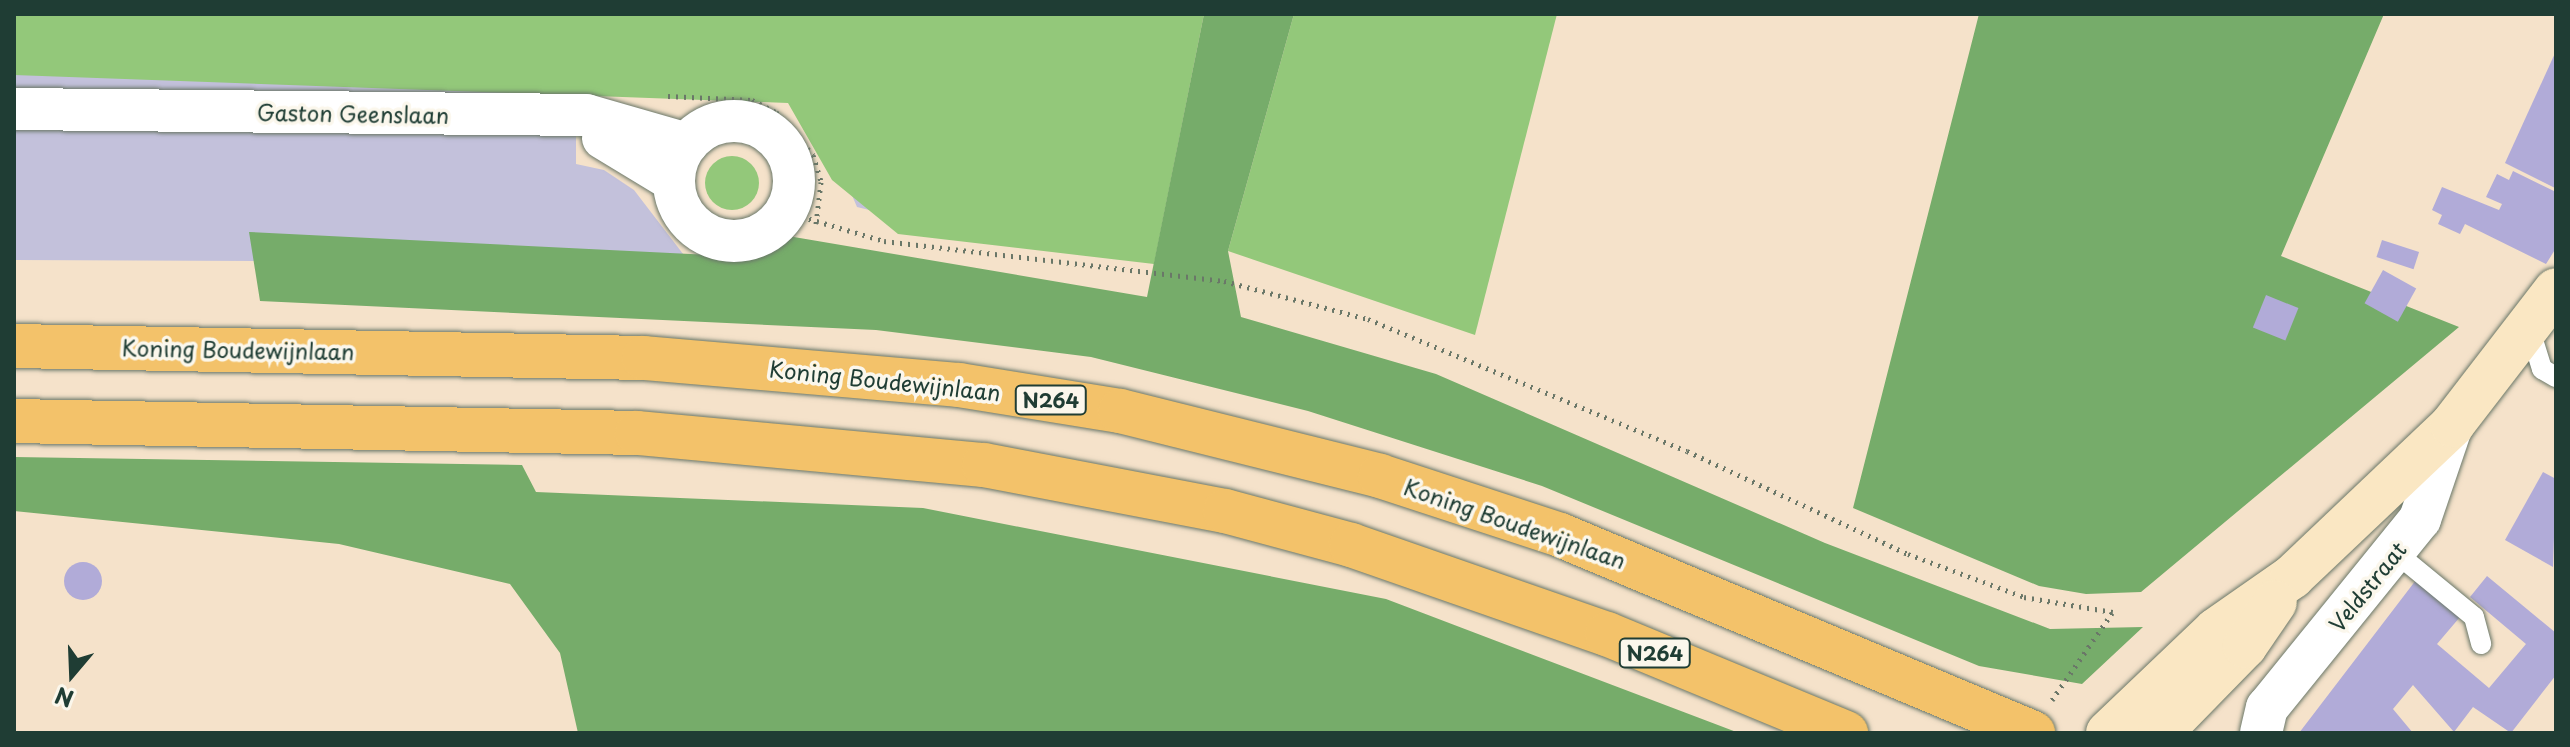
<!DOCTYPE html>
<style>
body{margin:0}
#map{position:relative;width:2570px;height:747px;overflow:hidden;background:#f5e2ca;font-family:"Playpen Sans",sans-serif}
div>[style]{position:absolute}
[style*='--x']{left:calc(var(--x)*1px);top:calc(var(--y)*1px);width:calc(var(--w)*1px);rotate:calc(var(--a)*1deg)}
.industrial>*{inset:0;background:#c3c1db}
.green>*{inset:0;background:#93c87a}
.round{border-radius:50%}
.forest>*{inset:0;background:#76ac6a}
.building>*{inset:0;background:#b1abd8;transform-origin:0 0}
.path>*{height:5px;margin-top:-2.5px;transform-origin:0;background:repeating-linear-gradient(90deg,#6a7768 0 2px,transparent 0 8px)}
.roads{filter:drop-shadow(0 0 2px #6a7768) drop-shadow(0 0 2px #6a7768)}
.lane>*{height:20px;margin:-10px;padding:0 10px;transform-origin:10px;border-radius:10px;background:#fff}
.street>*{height:42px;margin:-21px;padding:0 21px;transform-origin:21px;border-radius:21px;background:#fff}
.street>.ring{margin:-21px;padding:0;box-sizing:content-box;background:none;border:42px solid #fff;border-radius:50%}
.secondary>*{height:44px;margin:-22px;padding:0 22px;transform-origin:22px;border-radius:22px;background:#fae7c3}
.highway>*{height:44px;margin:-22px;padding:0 22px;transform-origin:22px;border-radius:22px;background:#f3c26a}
span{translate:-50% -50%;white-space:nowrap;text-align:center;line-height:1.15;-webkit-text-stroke:7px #fbf7ec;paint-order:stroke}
.shield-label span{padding:2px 6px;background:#fbf7ec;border:2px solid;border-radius:6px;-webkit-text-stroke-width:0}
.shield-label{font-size:20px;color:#1f3d34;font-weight:700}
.street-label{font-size:22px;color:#1f3d34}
.frame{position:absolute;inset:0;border:16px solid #1f3d34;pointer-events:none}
.north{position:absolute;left:32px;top:635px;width:80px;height:80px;-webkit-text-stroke:6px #fbf7ec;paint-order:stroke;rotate:199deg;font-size:22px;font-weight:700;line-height:32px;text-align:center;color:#1f3d34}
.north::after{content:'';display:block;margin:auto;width:28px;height:36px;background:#1f3d34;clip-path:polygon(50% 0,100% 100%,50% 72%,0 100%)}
</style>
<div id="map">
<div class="industrial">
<div style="clip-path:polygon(14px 14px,931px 14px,910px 220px,857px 207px,810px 97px,576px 71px,576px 164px,604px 170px,634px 190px,690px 263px,14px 260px)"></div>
</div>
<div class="green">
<div style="clip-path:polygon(14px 14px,1204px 14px,1154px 264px,898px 234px,832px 180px,788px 103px,14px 75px)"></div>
<div style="clip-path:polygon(1294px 14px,1557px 14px,1475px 335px,1228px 251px)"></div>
<div class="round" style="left:705px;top:156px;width:54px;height:54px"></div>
</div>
<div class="forest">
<div style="clip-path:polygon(1204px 14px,1294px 14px,1228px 251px,1241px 317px,1436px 374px,1825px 543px,2050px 629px,2143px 627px,2082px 684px,1979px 666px,1542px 486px,1308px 411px,1091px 357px,876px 330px,260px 301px,249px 232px,751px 257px,788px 236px,1147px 297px)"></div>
<div style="clip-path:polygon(1979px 14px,2384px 14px,2281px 256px,2459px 327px,2141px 592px,2086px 594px,2039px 586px,1853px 508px)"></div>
<div style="clip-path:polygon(14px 457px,522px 465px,536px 492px,923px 508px,1386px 599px,1739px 733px,578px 733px,560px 653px,510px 584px,339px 544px,14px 511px)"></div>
</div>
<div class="building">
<div style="clip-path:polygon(2556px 51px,2556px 186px,2555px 188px,2505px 163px)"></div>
<div style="clip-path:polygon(2513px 171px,2556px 192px,2556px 248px,2546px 264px,2465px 224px,2460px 234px,2438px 224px,2442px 215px,2432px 210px,2442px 187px,2499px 210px,2502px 204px,2486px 197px,2497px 174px,2509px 180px)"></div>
<div style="left:2382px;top:240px;width:39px;height:18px;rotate:18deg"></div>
<div style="left:2383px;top:270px;width:38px;height:38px;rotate:29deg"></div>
<div style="left:2266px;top:295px;width:35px;height:35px;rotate:22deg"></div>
<div style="clip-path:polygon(2543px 472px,2556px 479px,2553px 567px,2505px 540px)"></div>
<div class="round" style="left:64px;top:562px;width:38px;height:38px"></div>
<div style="clip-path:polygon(2487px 576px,2556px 633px,2556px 675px,2511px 733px,2473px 707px,2454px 732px,2413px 685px,2393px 709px,2413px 733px,2299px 733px,2416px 580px,2460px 617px,2437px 644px,2489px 688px,2526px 644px,2470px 597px)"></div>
</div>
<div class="path">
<div style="--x:668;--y:96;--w:84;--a:2.7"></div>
<div style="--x:752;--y:100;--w:27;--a:27"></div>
<div style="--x:776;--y:112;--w:57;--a:49.3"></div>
<div style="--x:813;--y:155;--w:28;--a:73"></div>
<div style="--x:821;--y:182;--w:42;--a:96.8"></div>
<div style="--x:786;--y:212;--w:102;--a:16.5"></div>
<div style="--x:884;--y:241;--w:342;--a:6.7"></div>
<div style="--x:1224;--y:281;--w:149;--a:14.8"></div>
<div style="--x:1368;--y:319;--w:345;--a:22.5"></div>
<div style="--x:1687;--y:451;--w:244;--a:25"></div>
<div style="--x:1908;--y:554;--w:124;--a:20.3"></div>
<div style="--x:2024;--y:597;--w:90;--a:9.6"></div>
<div style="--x:2052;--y:700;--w:106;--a:-55.4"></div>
</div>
<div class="roads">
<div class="lane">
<div style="--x:2529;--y:327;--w:44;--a:72.8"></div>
<div style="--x:2542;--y:369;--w:16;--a:30"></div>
<div style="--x:2395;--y:552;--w:102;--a:39.4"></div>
<div style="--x:2474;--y:617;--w:28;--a:75"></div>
</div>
<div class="street">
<div style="--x:14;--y:109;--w:572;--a:0.6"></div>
<div style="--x:586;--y:115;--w:105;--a:16"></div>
<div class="ring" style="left:674px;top:121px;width:78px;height:78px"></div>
<div style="--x:603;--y:138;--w:83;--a:31.2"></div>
<div style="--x:2261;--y:733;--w:26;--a:-77"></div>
<div style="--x:2267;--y:708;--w:243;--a:-51"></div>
<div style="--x:2420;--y:519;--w:99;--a:-71.2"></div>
</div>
<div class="secondary">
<div style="--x:2108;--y:733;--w:149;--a:-43.6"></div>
<div style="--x:2216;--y:630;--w:93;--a:-34.9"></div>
<div style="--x:2292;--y:577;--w:221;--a:-43.5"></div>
<div style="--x:2452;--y:425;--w:170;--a:-52.4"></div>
<div style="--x:2160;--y:733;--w:122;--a:-45.7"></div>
<div style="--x:2245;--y:646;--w:53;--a:-55.7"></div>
</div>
<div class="highway">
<div style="--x:14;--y:346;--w:630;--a:1.09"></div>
<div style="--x:644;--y:358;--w:316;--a:4.9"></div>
<div style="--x:959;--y:385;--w:163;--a:9.2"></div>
<div style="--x:1120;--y:411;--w:268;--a:14"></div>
<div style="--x:1380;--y:476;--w:189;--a:18.1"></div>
<div style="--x:1560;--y:535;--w:513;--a:22.71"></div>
<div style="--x:14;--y:421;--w:623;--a:1.1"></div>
<div style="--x:637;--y:433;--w:348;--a:5.3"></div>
<div style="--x:984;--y:465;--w:245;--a:10.8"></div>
<div style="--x:1225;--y:511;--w:131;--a:15.1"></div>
<div style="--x:1351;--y:545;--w:271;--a:19.2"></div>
<div style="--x:1607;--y:634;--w:259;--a:22.5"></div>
</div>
</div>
<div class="shield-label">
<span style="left:1051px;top:400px">N264</span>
<span style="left:1655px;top:653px">N264</span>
</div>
<div class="street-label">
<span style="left:353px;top:113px;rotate:1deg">Gaston Geenslaan</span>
<span style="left:238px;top:349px;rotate:1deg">Koning Boudewijnlaan</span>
<span style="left:885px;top:380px;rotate:6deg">Koning Boudewijnlaan</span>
<span style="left:1515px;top:523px;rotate:19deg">Koning Boudewijnlaan</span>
<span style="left:2367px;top:586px;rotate:-51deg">Veldstraat</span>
</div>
<div class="frame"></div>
<div class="north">N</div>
</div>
